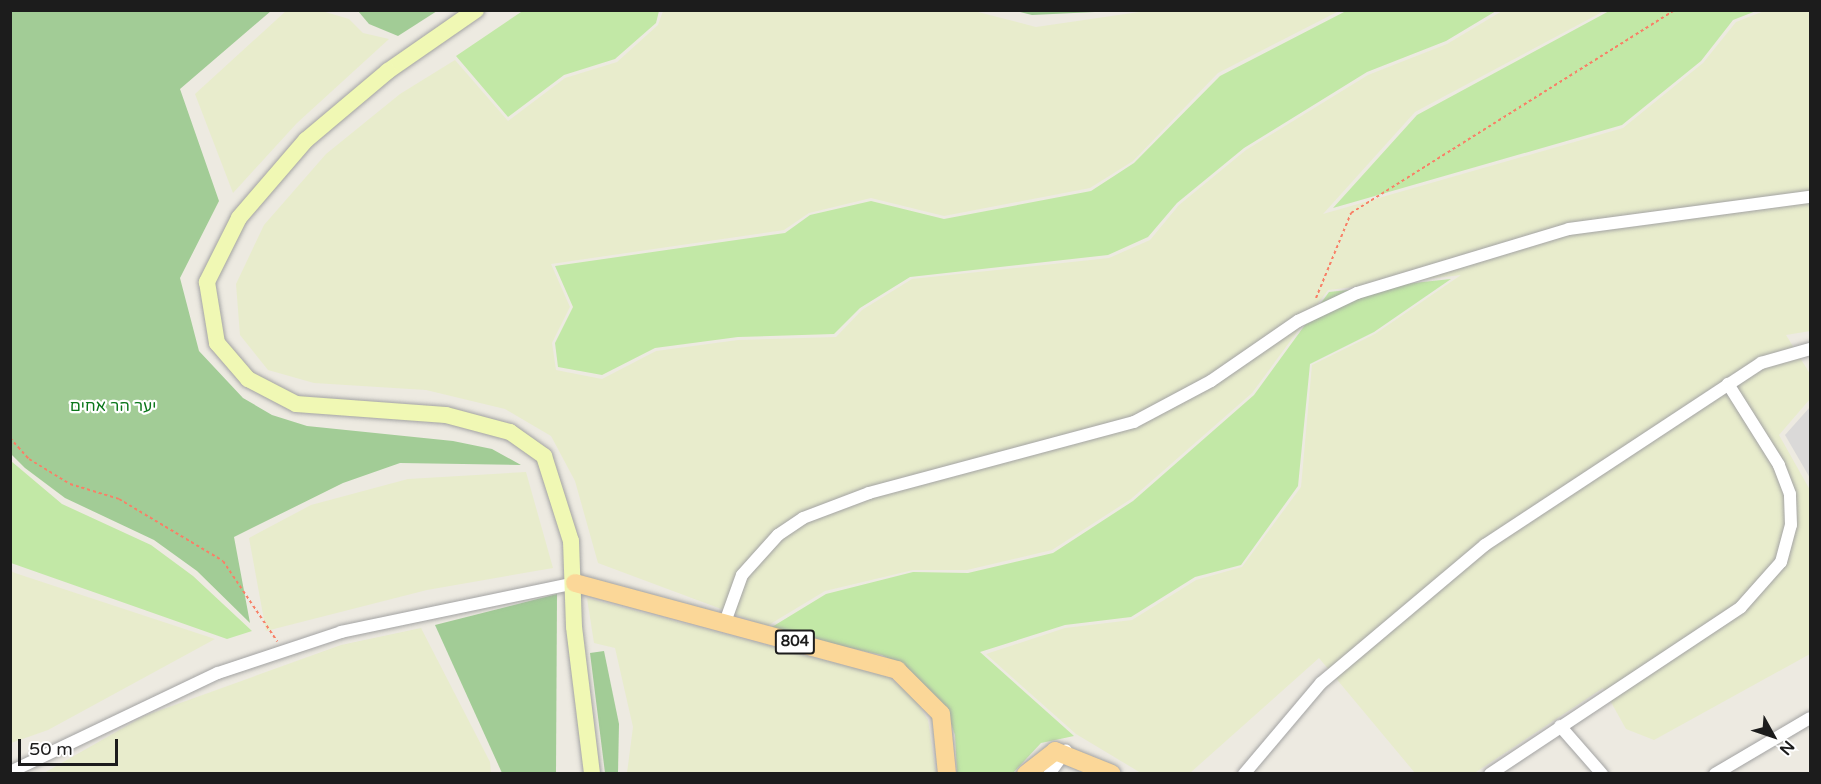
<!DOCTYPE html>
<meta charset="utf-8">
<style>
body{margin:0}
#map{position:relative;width:1821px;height:784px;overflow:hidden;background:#edeae1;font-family:"Varela Round","Noto Sans Hebrew",sans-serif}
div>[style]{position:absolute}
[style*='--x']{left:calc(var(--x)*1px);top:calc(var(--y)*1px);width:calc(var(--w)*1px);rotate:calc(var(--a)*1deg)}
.residential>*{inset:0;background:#dad9d8}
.farmland>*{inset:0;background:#e8eccc}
.grass>*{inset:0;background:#c2e8a6}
.forest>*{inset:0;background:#a2cc96}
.path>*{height:2px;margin-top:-1px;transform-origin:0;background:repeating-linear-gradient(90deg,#f88067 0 3px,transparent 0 6px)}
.roads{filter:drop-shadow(0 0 2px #a3a3a3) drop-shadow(0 0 2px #a3a3a3)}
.minor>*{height:12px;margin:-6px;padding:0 6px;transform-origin:6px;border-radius:6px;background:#fff}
.secondary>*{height:16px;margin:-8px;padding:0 8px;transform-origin:8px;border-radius:8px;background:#f0f8b4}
.primary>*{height:18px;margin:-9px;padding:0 9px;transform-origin:9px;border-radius:9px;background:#fbd798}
span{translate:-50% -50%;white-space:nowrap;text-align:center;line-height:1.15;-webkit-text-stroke:4.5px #fff;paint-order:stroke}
.shield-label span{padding:2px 4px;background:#fff;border:2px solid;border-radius:4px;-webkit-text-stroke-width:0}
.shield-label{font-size:15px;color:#1c1c1c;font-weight:700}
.park-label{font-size:16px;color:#0c771c}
.frame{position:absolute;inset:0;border:12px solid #1c1c1c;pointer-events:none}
.north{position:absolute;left:1743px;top:706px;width:60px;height:60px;-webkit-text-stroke:4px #fff;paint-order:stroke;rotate:130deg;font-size:16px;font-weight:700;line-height:24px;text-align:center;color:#1c1c1c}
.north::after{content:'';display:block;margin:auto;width:21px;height:27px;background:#1c1c1c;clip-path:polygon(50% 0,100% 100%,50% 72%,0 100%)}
.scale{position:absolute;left:18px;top:739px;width:100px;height:27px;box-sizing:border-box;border:3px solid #1c1c1c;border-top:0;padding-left:8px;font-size:18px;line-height:21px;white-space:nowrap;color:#1c1c1c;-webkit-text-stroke:4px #fff;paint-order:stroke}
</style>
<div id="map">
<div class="residential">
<div style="clip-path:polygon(1810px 407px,1810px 478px,1785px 435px)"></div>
</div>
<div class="farmland">
<div style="clip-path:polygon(287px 10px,322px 11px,349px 19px,363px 33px,389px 39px,297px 123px,233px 193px,195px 94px)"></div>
<div style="clip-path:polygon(663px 11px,974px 11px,1036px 27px,1146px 11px,1339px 11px,1218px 73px,1133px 161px,1090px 188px,944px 216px,871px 198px,809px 213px,784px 230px,551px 264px,570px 307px,552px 343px,556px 370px,602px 379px,656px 351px,738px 340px,836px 337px,862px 310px,912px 279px,1109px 258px,1150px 240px,1179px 205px,1246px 150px,1368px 75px,1447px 44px,1502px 11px,1604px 11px,1415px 112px,1323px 214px,1623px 128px,1703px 63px,1736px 22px,1764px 11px,1810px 11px,1810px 331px,1786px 335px,1810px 374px,1810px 399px,1779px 435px,1810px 490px,1810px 654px,1654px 740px,1626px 729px,1603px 688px,1473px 774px,1415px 773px,1319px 658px,1190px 773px,1141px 773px,1076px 734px,986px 654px,1065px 628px,1132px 620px,1196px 580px,1242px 567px,1301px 487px,1312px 365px,1375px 334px,1461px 275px,1328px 290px,1252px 393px,1131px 499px,1052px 550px,967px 570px,913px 570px,825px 591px,767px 626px,598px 563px,575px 481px,551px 436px,505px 409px,426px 390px,314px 383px,268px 370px,240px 335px,236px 284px,264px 225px,326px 154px,400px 94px,455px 60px,508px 121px,565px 78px,617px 62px,658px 25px)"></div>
<div style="clip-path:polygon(526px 472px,553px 568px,427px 590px,266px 631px,249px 538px,311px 505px,408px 479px)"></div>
<div style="clip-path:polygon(11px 571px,15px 573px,215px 639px,48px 730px,11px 743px)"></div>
<div style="clip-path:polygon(587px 598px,888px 677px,912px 695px,928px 720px,936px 773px,627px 773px,633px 727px,615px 648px,594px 643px)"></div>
<div style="clip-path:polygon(421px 628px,490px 762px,491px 773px,44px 773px,144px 716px,341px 645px)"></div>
</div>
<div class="grass">
<div style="clip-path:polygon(524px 10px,659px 10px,659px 11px,656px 23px,615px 59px,564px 75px,508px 117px,456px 56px)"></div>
<div style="clip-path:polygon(1611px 10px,1756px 11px,1733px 20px,1701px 61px,1622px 125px,1333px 208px,1417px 115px)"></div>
<div style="clip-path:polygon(1346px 11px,1496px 11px,1446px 41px,1367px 72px,1244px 148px,1177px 203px,1148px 237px,1108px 255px,910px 277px,860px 308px,834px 334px,738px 337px,655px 348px,602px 375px,558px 367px,555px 343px,573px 307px,555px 266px,785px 233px,810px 215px,871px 201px,944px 219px,1091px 191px,1134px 163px,1220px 76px)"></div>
<div style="clip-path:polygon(1451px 279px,1374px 332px,1310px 364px,1298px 486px,1241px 565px,1195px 577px,1131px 617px,1065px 625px,980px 652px,1074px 736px,1041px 743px,1013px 773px,957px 773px,955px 735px,946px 709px,908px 669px,882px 655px,767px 630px,826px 594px,913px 572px,968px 573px,1053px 553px,1133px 501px,1254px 395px,1329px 292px)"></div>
<div style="clip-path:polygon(11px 461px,62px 504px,151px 545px,193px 576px,252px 631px,227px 639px,11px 563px)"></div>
</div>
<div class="forest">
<div style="clip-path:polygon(10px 11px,271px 11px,180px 89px,219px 201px,180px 278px,199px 351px,243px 398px,272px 415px,307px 426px,453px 441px,492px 449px,521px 465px,400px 463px,343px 483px,234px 537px,250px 623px,197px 571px,154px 540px,65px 498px,25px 468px,10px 453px)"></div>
<div style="clip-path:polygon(358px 11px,437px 11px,398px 36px,369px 24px)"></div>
<div style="clip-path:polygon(1116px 11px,1032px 15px,1016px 11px,1116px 10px)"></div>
<div style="clip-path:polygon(557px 594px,556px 773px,502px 773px,435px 625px)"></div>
<div style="clip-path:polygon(604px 651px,619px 724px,618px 773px,605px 773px,590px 653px)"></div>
</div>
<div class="path">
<div style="--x:1316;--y:298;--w:92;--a:-67.6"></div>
<div style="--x:1351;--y:213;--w:381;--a:-32.1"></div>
<div style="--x:10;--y:438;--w:28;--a:48"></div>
<div style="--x:29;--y:459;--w:48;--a:31.4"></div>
<div style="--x:70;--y:484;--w:51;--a:17"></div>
<div style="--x:119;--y:499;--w:121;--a:30.8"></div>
<div style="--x:223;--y:561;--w:97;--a:56"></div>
</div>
<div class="roads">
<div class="minor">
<div style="--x:724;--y:625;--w:53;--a:-70.2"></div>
<div style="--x:742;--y:575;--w:54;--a:-48"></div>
<div style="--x:778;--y:535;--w:30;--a:-34"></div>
<div style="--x:803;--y:518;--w:71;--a:-20.7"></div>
<div style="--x:869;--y:493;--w:274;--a:-15"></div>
<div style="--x:1134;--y:422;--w:87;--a:-28"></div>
<div style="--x:1211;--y:381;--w:106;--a:-34.6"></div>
<div style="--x:1298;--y:321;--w:65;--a:-25.4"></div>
<div style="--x:1357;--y:293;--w:221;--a:-16.8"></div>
<div style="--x:1569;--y:229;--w:243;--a:-7.6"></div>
<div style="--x:1560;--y:726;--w:64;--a:48.8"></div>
<div style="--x:10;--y:772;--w:230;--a:-25.5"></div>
<div style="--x:218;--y:673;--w:130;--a:-18.4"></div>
<div style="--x:341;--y:632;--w:239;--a:-11.8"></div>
<div style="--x:1049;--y:774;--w:29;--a:-54"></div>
<div style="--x:1244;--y:774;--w:119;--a:-49.8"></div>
<div style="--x:1321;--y:683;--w:214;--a:-40.1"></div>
<div style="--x:1485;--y:545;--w:331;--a:-33.4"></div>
<div style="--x:1761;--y:363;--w:51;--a:-15.9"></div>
<div style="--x:1490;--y:774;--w:301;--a:-33.6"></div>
<div style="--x:1741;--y:607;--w:60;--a:-48.4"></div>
<div style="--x:1781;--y:562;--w:38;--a:-75"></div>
<div style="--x:1791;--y:525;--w:31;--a:-92"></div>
<div style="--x:1790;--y:494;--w:31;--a:-111"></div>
<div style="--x:1779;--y:465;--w:96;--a:-122.2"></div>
<div style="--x:1715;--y:774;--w:110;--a:-30.5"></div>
</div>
<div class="secondary">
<div style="--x:476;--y:10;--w:107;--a:145.3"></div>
<div style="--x:388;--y:71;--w:107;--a:139.9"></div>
<div style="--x:306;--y:140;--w:103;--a:130.7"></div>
<div style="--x:239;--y:218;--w:72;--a:116.6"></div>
<div style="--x:207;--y:282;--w:62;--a:80.7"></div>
<div style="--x:217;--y:343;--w:48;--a:49.3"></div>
<div style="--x:248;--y:379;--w:54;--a:27.5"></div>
<div style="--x:296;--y:404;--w:150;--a:4.2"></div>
<div style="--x:446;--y:415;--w:66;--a:14.9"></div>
<div style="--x:510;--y:432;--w:42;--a:35.2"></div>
<div style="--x:544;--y:456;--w:89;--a:72.4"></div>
<div style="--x:571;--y:541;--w:86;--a:88"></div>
<div style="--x:574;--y:627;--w:148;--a:83"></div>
</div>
<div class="primary">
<div style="--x:575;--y:583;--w:334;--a:15.1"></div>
<div style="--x:897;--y:670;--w:62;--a:45"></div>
<div style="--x:941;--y:714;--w:60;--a:84.3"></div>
<div style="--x:1026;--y:774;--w:37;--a:-38"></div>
<div style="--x:1055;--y:751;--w:61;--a:22"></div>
</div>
</div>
<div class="shield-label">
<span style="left:795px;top:642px">804</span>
</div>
<div class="park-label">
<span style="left:113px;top:406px">יער הר אחים</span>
</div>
<div class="frame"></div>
<div class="north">N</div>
<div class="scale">50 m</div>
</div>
